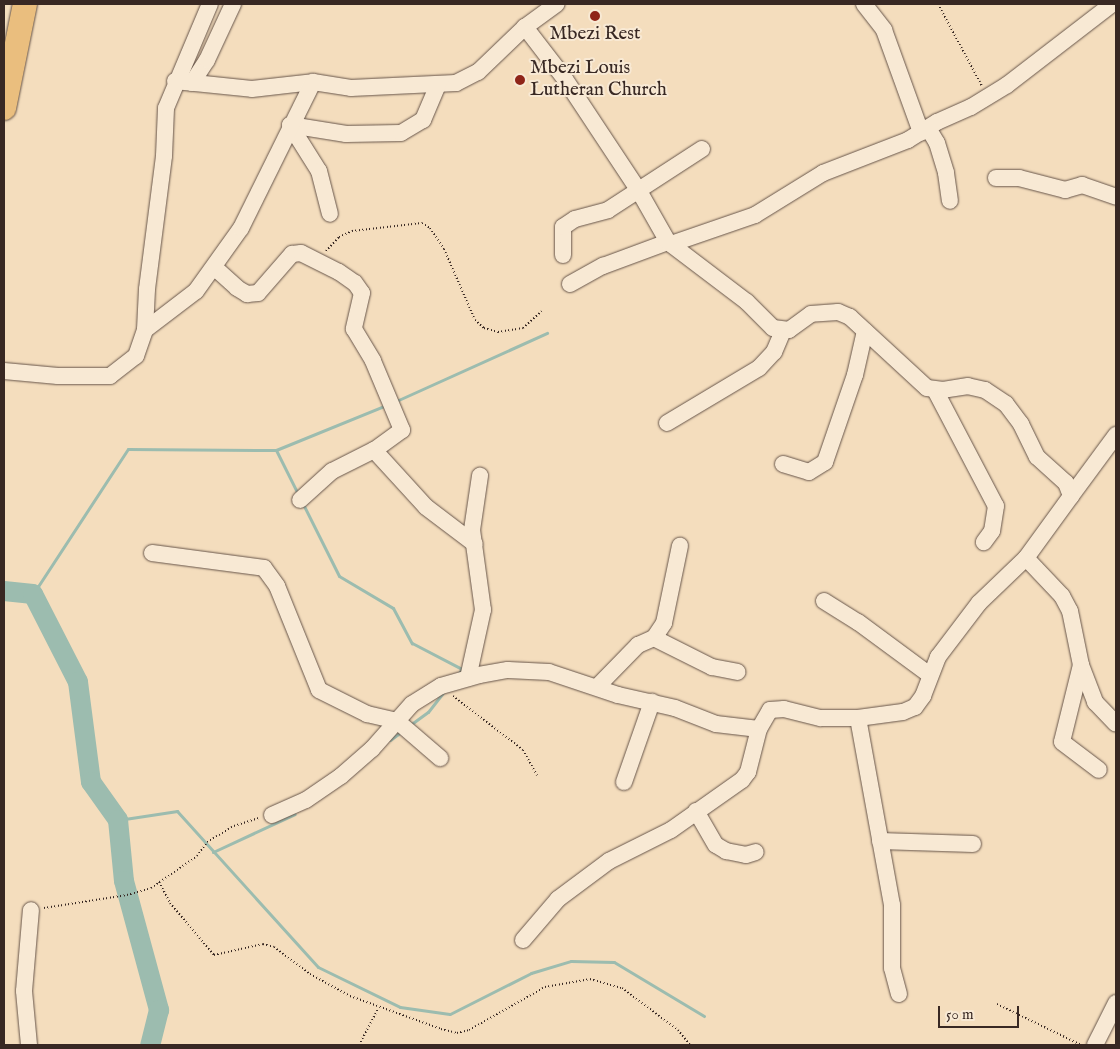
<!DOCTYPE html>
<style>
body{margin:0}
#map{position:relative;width:1120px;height:1049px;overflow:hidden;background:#f4ddbd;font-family:"IM FELL English",serif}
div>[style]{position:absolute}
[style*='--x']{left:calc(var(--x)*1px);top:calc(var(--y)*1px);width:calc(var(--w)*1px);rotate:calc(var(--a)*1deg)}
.stream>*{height:3px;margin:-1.5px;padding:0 1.5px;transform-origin:1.5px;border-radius:1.5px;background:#9cbcaf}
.river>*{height:20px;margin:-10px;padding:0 10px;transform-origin:10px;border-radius:10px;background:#9cbcaf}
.path>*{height:2px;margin-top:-1px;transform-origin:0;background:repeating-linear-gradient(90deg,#382823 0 1px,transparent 0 3.5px)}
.roads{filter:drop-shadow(0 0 1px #67554a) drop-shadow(0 0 1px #67554a)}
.minor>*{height:16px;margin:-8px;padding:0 8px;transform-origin:8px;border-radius:8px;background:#f8e9d4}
.highway>*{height:24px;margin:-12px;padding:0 12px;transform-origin:12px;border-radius:12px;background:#eabe7e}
.dots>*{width:14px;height:14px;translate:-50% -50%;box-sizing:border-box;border:2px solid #f8e9d4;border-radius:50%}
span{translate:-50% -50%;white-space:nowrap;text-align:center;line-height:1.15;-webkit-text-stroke:4px #f8e9d4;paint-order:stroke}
.poi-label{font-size:19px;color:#382823}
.left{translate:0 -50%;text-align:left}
.frame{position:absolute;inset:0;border:5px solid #382823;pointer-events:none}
.scale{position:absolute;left:938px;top:1006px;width:81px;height:22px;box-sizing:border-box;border:2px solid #382823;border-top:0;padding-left:6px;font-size:15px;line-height:18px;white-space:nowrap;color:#382823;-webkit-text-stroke:4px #f8e9d4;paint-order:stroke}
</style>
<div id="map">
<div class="stream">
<div style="--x:394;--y:402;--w:168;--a:-24.3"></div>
<div style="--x:276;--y:450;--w:49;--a:63.4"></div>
<div style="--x:303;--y:504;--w:80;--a:63.4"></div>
<div style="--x:339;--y:576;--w:63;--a:30.7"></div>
<div style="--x:393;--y:608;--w:40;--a:62"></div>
<div style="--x:412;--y:643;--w:56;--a:27.5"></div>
<div style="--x:462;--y:669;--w:6;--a:129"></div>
<div style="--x:33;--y:594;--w:173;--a:-56.8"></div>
<div style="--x:128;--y:449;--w:148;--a:0.4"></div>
<div style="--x:276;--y:450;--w:119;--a:-22.2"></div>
<div style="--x:410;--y:725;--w:22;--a:-36"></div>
<div style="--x:428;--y:712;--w:24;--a:-52"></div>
<div style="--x:390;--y:740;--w:14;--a:-36"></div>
<div style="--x:118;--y:820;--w:60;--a:-8.7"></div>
<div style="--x:177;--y:811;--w:210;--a:47.9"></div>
<div style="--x:318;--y:967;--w:91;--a:26"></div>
<div style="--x:400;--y:1007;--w:50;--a:8"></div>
<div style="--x:450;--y:1014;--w:91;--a:-26.8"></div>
<div style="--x:531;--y:973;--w:42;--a:-16.7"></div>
<div style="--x:571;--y:961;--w:43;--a:1.3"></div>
<div style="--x:614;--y:962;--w:105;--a:31"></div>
<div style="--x:213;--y:852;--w:90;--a:-24.9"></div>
</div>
<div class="river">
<div style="--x:4;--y:591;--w:29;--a:6"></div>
<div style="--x:33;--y:594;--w:99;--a:62.9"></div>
<div style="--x:78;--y:682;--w:101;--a:82.6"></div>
<div style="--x:91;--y:782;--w:47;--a:54.6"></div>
<div style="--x:118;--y:820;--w:61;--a:84.4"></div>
<div style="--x:124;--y:881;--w:134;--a:74.8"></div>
<div style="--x:159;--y:1010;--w:36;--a:104"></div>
</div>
<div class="path">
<div style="--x:938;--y:4;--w:93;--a:61.8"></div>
<div style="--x:326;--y:251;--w:19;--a:-47"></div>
<div style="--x:339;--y:237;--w:14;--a:-25"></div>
<div style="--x:352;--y:231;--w:70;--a:-6.5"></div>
<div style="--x:422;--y:223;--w:9;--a:32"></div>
<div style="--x:430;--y:228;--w:25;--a:56"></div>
<div style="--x:444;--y:249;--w:77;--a:66.4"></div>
<div style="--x:475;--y:320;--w:12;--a:42"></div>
<div style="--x:484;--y:328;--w:15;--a:16"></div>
<div style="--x:498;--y:332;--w:25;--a:-9"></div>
<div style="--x:523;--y:328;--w:25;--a:-42"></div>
<div style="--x:453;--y:696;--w:88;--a:37.6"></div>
<div style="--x:523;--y:750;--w:29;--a:61"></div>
<div style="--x:159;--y:882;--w:24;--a:62"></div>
<div style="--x:170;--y:903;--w:68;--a:49.8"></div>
<div style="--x:214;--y:955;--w:50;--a:-12.7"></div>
<div style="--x:263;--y:944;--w:11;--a:15"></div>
<div style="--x:274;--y:947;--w:45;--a:36.9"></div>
<div style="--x:310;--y:974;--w:46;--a:28.8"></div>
<div style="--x:350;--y:996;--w:97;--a:19.9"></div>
<div style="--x:441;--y:1029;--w:16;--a:14"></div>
<div style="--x:457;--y:1033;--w:12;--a:-14"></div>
<div style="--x:469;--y:1030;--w:87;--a:-29.5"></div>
<div style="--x:545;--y:987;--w:46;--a:-10.1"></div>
<div style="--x:590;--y:979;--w:33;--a:16"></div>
<div style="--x:622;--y:988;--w:70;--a:36.9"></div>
<div style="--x:678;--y:1030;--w:19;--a:51"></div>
<div style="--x:44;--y:908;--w:84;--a:-8.9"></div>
<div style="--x:127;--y:895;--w:25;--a:-16"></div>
<div style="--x:151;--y:888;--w:56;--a:-34.8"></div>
<div style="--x:197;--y:856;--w:17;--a:-54"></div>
<div style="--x:207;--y:842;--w:31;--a:-31"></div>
<div style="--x:234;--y:826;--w:26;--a:-18"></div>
<div style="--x:997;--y:1004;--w:93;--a:26"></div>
<div style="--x:359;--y:1045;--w:41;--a:-62.2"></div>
</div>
<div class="roads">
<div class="minor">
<div style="--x:864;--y:4;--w:33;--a:52"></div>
<div style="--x:884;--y:30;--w:109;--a:70.1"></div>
<div style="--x:175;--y:81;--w:77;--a:5.9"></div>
<div style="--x:252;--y:89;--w:61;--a:-6.5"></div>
<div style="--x:313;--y:82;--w:38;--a:9"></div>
<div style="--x:351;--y:88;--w:105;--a:-2.7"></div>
<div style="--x:456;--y:83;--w:25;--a:-27"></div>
<div style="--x:478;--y:72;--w:65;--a:-43.8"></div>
<div style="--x:525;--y:27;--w:39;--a:-36"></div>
<div style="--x:192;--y:83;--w:27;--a:-57"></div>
<div style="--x:207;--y:60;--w:62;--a:-65.1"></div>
<div style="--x:290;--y:125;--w:57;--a:9.1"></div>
<div style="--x:346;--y:134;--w:55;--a:-1"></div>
<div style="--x:401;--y:133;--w:26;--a:-31"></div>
<div style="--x:423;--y:120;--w:39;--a:-67"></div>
<div style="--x:290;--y:125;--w:54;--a:57.8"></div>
<div style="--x:319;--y:171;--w:44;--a:75.7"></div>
<div style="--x:928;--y:128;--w:17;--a:59"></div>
<div style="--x:937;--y:143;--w:31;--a:73"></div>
<div style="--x:946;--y:173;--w:28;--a:82"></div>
<div style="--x:996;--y:178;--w:23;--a:0"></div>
<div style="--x:1019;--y:178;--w:48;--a:14.6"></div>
<div style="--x:1065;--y:190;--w:18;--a:-16"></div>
<div style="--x:1082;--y:185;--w:36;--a:19"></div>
<div style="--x:671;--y:244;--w:89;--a:-19"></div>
<div style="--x:755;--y:215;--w:80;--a:-31.7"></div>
<div style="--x:823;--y:173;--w:91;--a:-21.2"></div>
<div style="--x:908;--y:140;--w:34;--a:-32"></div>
<div style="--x:937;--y:122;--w:37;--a:-24"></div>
<div style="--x:971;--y:107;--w:42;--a:-31.4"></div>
<div style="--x:1007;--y:85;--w:133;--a:-37.6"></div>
<div style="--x:563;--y:255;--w:28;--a:-90"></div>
<div style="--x:563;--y:227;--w:14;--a:-34"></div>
<div style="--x:575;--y:219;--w:34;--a:-15"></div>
<div style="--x:608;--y:210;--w:112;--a:-33"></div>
<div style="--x:214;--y:267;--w:31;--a:42"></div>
<div style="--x:237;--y:288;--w:12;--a:31"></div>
<div style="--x:247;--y:294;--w:11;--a:-5"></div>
<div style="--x:258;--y:293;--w:52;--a:-48.9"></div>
<div style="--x:292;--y:254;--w:9;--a:-6"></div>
<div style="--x:301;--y:253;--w:42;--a:26.6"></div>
<div style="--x:339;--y:272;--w:19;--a:35"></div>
<div style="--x:355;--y:283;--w:12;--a:55"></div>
<div style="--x:362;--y:293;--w:37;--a:103"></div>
<div style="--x:354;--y:329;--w:37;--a:59"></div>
<div style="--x:373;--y:361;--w:75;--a:67.2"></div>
<div style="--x:402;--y:430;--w:34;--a:144"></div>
<div style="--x:374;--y:450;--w:47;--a:153.4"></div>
<div style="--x:332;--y:471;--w:43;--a:137.8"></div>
<div style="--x:570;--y:284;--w:38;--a:-29"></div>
<div style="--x:603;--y:266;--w:69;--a:-20.3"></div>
<div style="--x:145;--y:330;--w:64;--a:-37.4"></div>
<div style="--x:196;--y:291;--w:77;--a:-54.5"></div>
<div style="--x:241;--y:228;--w:163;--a:-63.7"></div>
<div style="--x:4;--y:371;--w:54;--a:5.3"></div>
<div style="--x:58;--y:376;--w:52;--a:0"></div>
<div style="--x:110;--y:376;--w:33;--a:-38"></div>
<div style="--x:136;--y:356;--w:28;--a:-71"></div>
<div style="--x:145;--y:330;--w:41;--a:-87.2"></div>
<div style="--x:147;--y:289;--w:134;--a:-82.7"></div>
<div style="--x:164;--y:156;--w:48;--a:-87.6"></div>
<div style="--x:166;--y:108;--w:113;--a:-67.1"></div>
<div style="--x:935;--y:390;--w:131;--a:62.3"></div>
<div style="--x:996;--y:506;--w:25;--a:99"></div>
<div style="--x:992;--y:531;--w:14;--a:126"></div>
<div style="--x:667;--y:423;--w:107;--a:-30.9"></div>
<div style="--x:759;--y:368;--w:22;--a:-47"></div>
<div style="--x:774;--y:352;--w:23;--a:-67"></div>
<div style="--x:374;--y:450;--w:77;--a:47.6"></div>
<div style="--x:426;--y:507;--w:61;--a:37.1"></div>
<div style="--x:783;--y:464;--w:27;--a:17"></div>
<div style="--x:809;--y:472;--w:19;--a:-32"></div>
<div style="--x:825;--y:462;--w:92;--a:-71"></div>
<div style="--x:855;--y:375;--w:45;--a:-77.2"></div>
<div style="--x:1071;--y:496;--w:76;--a:-53.6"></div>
<div style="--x:152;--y:553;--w:113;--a:7.6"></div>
<div style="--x:264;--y:568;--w:22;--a:54"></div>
<div style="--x:277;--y:586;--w:112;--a:68"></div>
<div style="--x:319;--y:690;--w:54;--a:26.6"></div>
<div style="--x:367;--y:714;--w:31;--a:13"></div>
<div style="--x:397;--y:721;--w:57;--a:40.7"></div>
<div style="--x:1026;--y:558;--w:52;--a:46.5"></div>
<div style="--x:1062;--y:596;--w:17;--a:62"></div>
<div style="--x:1070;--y:611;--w:55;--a:78.5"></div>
<div style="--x:1081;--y:665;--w:40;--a:69"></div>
<div style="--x:1095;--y:702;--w:30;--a:46"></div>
<div style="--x:824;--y:601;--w:40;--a:32"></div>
<div style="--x:858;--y:622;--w:89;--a:36.4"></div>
<div style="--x:654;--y:638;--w:18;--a:-56"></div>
<div style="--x:664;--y:623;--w:79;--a:-78.3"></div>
<div style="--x:1081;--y:665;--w:79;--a:103.9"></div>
<div style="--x:1062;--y:742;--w:46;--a:37.1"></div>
<div style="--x:468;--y:678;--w:70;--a:-77.6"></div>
<div style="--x:483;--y:610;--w:81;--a:-97.8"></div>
<div style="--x:472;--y:530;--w:55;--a:-81.6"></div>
<div style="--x:597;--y:687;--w:59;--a:-45.7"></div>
<div style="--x:638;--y:645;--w:17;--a:-24"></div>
<div style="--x:654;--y:638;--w:65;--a:26.6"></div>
<div style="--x:712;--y:667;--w:26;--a:11"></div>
<div style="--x:858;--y:718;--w:190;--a:79.7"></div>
<div style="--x:892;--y:905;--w:63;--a:90"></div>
<div style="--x:892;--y:968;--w:27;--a:75"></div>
<div style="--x:624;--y:782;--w:85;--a:-70.7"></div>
<div style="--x:696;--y:811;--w:39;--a:60"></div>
<div style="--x:716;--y:845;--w:12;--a:31"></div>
<div style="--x:726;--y:851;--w:20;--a:11"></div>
<div style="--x:746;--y:855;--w:10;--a:-17"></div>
<div style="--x:272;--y:815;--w:37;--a:-24"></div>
<div style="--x:306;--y:800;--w:42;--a:-34.4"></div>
<div style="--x:341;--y:776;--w:41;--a:-41.1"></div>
<div style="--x:372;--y:749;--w:60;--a:-48.4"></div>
<div style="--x:412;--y:704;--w:34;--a:-32"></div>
<div style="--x:441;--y:686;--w:40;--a:-16"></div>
<div style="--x:479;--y:675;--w:29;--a:-10"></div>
<div style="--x:508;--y:670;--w:41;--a:2.8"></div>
<div style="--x:549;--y:672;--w:73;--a:18.4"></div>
<div style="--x:618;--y:695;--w:58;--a:12.8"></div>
<div style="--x:675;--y:708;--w:44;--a:21.3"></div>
<div style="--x:716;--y:724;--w:43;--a:6.6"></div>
<div style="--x:880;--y:841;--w:93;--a:1.8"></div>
<div style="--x:523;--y:940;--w:54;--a:-49.5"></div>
<div style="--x:558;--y:899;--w:64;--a:-36.7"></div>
<div style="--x:609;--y:861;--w:69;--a:-26.6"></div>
<div style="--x:671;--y:830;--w:87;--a:-35.2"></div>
<div style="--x:742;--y:780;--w:10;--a:-53"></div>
<div style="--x:748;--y:772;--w:44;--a:-75.7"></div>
<div style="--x:759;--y:729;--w:22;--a:-60"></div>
<div style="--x:770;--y:710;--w:14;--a:-4"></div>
<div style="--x:784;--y:709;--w:38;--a:14"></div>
<div style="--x:821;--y:718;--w:37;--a:0"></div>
<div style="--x:858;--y:718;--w:45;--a:-7.6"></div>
<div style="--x:903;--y:712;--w:13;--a:-23"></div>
<div style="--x:915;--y:707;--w:14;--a:-54"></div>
<div style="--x:923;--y:696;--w:42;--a:-69"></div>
<div style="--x:938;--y:657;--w:68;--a:-52.8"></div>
<div style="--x:979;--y:603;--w:65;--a:-43.8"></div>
<div style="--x:1026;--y:558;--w:77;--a:-54"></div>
<div style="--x:1071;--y:496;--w:14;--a:-111"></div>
<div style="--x:1066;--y:483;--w:39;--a:-138"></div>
<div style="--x:1037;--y:457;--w:37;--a:-116"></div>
<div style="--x:1021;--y:424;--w:25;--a:-127"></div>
<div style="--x:1006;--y:404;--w:25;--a:-146"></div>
<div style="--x:985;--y:390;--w:17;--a:-167"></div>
<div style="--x:968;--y:386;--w:25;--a:171"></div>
<div style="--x:943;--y:390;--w:16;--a:-173"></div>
<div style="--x:927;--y:388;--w:105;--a:-137.3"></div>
<div style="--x:850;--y:317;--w:13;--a:-157"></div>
<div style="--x:838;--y:312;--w:27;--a:176"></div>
<div style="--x:811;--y:314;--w:27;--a:144"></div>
<div style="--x:789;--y:330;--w:16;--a:-173"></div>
<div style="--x:773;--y:328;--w:37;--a:-135"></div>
<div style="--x:747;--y:302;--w:99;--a:-142.8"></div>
<div style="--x:668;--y:242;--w:59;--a:-119.6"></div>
<div style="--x:639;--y:191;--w:134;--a:-123.5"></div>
<div style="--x:565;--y:79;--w:66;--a:-127.6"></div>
<div style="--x:29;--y:1045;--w:54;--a:-95.3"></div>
<div style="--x:24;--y:991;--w:81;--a:-85.1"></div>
<div style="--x:1095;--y:1045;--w:47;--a:-63.4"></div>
</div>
<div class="highway">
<div style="--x:4;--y:108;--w:106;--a:-78.6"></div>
</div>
</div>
<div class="dots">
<div style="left:595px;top:16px;background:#8f2418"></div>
<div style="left:520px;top:80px;background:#8f2418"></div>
</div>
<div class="poi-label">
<span style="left:595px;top:35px">Mbezi Rest</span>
<span class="left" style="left:530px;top:80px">Mbezi Louis<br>Lutheran Church</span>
</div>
<div class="frame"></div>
<div class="scale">50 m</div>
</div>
